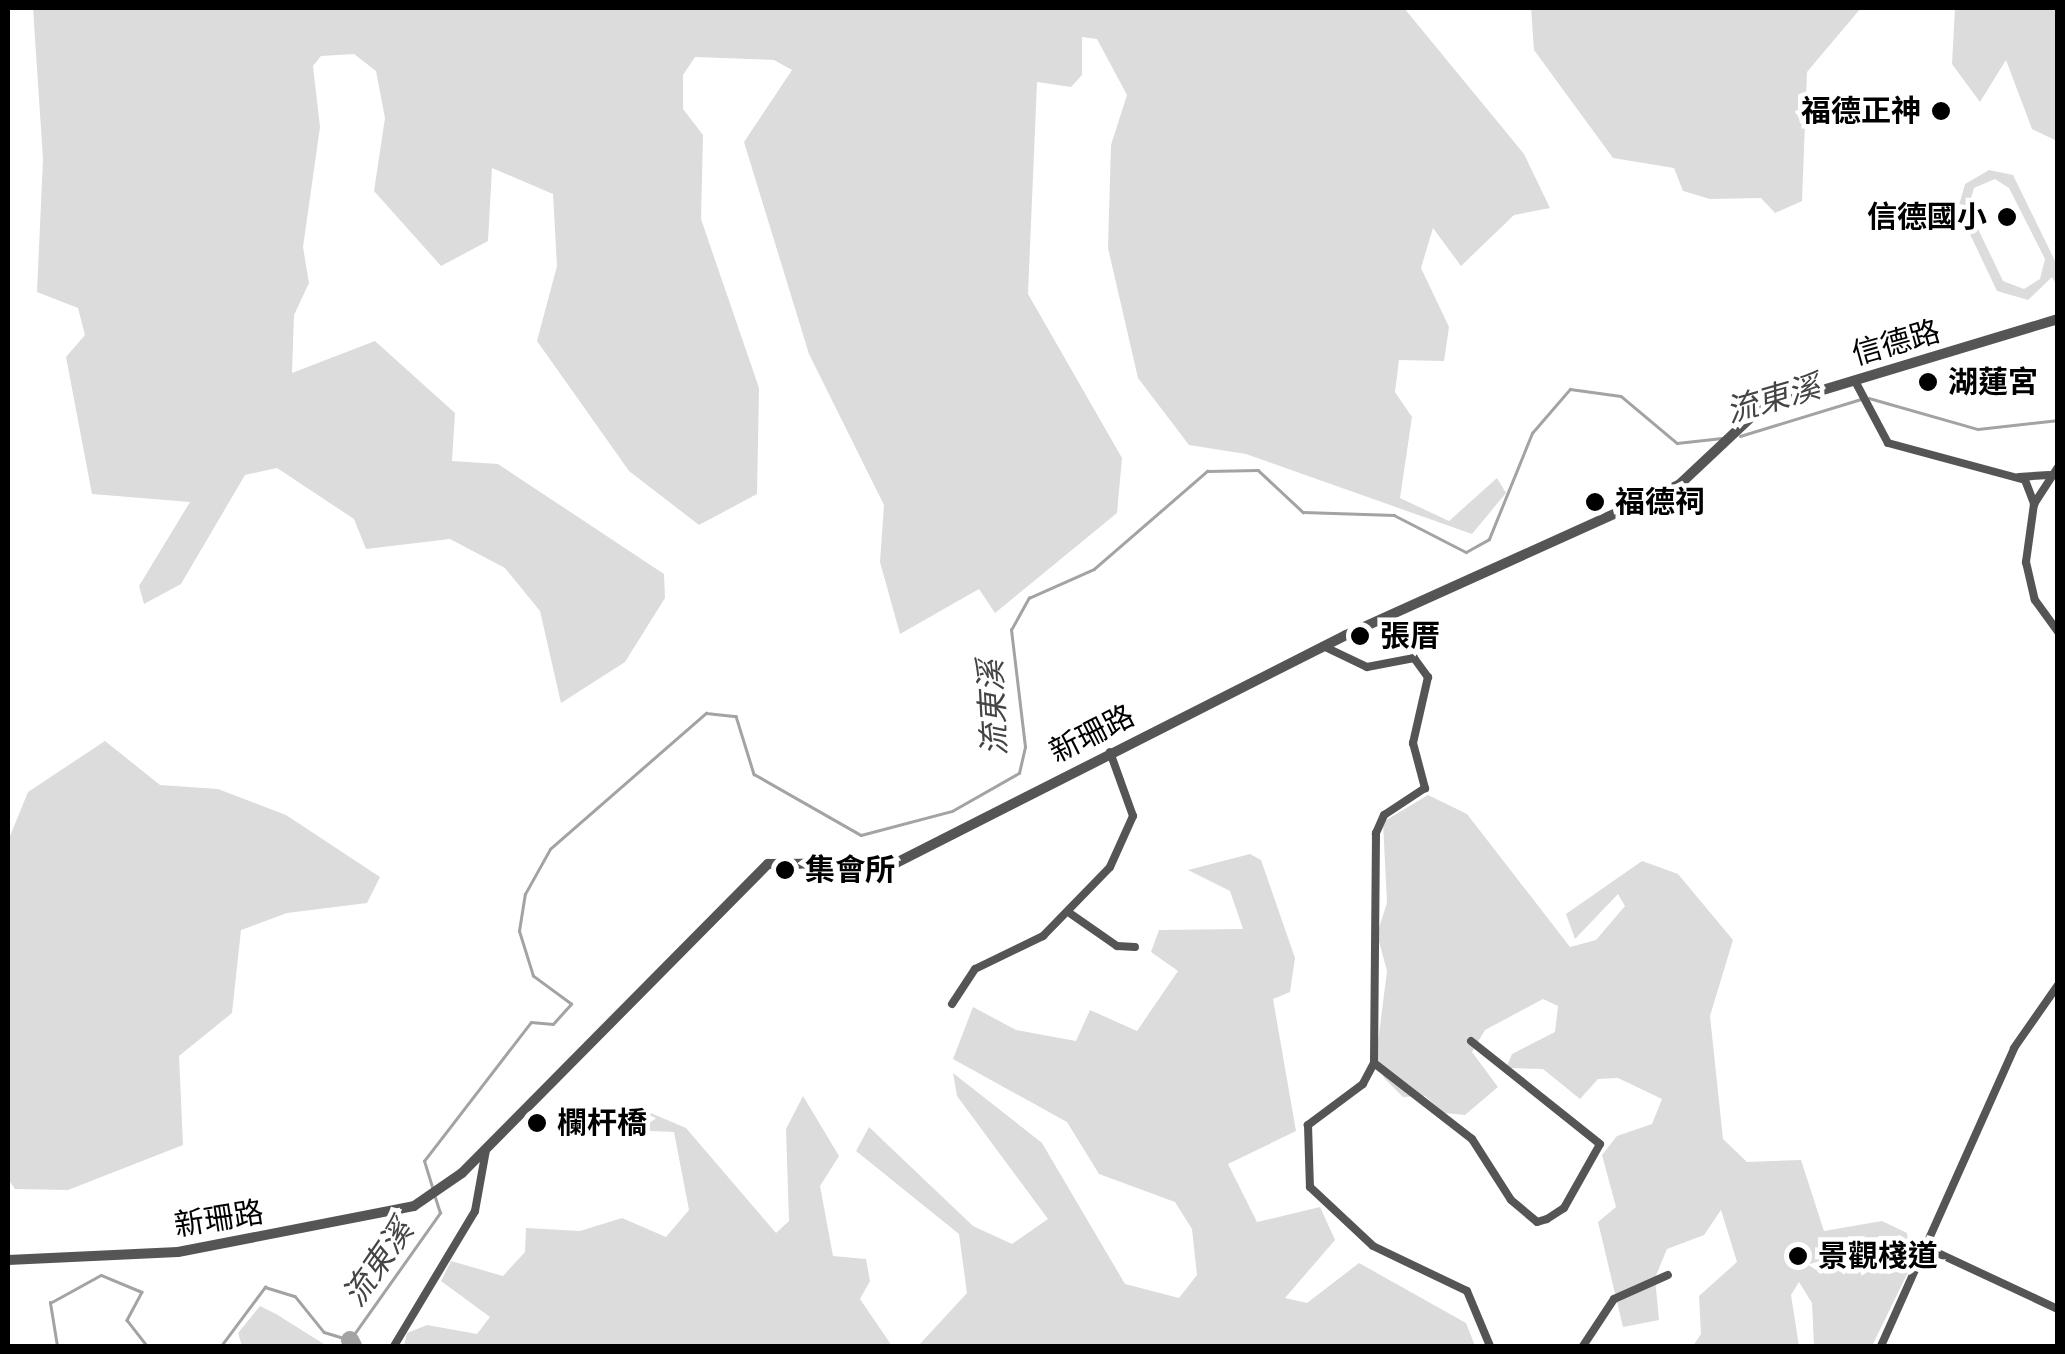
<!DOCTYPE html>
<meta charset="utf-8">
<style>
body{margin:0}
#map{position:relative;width:2065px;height:1354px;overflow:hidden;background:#fff;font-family:"Roboto Condensed","Noto Sans TC",sans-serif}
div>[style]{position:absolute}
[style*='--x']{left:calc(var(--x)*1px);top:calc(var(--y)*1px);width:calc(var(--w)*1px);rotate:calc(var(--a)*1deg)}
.green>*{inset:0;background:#dcdcdc}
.stream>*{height:2.5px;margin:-1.25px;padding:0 1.25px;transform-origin:1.25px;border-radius:1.25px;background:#a3a3a3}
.river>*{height:18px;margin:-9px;padding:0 9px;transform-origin:9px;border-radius:9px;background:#a3a3a3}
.minor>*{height:8px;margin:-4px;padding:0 4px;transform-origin:4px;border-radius:4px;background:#555}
.tertiary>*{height:10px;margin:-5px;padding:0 5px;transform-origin:5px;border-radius:5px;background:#555}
.dots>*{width:28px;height:28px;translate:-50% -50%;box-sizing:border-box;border:5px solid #fff;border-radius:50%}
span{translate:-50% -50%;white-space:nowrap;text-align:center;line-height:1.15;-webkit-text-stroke:9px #fff;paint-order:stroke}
.poi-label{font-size:30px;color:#000;font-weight:700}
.right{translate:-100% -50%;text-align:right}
.left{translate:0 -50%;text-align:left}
.street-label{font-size:30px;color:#000}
.water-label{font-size:32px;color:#444;font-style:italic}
.frame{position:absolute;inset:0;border:10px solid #000;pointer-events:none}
</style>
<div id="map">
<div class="green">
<div style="clip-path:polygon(33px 8px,1404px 8px,1524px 154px,1550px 208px,1514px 215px,1461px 266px,1433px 228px,1421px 268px,1449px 327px,1444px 361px,1399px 360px,1395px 392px,1412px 417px,1400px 498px,1449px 521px,1497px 478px,1506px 493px,1472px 534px,1246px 454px,1189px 445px,1138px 378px,1108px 248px,1111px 145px,1127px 95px,1097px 39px,1082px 37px,1082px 75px,1071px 87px,1037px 82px,1028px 294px,1122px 458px,1117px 513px,995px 613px,979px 589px,900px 634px,880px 562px,884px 505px,809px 354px,744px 142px,792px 70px,774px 60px,695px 57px,683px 75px,683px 109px,703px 135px,701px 219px,759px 388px,757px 494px,699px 525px,629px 471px,537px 341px,557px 266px,553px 194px,492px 168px,488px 241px,441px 266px,374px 191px,385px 118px,376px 71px,354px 54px,321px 56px,313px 66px,320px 127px,303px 247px,309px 283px,294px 315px,292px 373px,375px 341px,455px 413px,452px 461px,498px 464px,664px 574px,665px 598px,625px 662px,561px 703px,540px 611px,505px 568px,450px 539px,366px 549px,354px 519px,277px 468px,245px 475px,181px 584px,144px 604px,139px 586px,190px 502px,92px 494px,66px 357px,85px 335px,78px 308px,37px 292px,43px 159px)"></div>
<div style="clip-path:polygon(1531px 8px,1861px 8px,1807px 72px,1802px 201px,1775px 213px,1761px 198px,1710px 199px,1683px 191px,1674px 168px,1613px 158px,1534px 50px)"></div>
<div style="clip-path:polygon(1955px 8px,2057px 8px,2057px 141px,2032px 129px,2006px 60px,1980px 102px,1952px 64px)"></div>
<div style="clip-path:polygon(evenodd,1989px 170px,2013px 175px,2057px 265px,2057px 286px,2052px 277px,2028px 300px,1997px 291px,1958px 209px,1965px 184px,1989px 170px,1995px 179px,2009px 188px,2045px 259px,2040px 279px,2024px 289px,2003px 281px,1968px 208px,1974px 188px,1995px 179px)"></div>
<div style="clip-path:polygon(105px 741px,160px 785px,218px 789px,286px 815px,380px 877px,367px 903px,287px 913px,241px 930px,232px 1013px,179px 1056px,183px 1145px,68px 1190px,15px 1189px,8px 1179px,8px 841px,28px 792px)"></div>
<div style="clip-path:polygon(1428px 795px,1467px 814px,1570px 947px,1596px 940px,1625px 906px,1618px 894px,1575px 939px,1566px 914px,1642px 861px,1678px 874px,1733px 940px,1710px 1016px,1723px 1139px,1747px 1162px,1801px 1160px,1824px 1231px,1882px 1221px,1907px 1233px,1911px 1266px,1872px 1346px,1814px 1346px,1812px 1303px,1799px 1282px,1791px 1295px,1799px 1346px,1693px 1346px,1701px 1334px,1699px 1296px,1737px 1262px,1721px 1210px,1704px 1235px,1667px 1249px,1655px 1278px,1659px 1320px,1623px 1327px,1598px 1222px,1616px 1207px,1602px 1155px,1617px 1136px,1652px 1124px,1662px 1099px,1618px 1078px,1598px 1079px,1580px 1099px,1543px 1069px,1506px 1068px,1512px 1054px,1555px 1032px,1558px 1006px,1543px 999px,1485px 1030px,1472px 1052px,1498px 1087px,1465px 1115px,1444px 1113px,1425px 1096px,1403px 1097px,1384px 1078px,1376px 1058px,1387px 971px,1377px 934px,1387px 903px,1383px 822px)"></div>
<div style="clip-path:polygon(1250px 854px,1261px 860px,1295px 958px,1290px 992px,1273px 999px,1296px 1131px,1228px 1164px,1257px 1222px,1320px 1207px,1335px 1240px,1285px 1298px,1307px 1303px,1359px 1263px,1466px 1323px,1475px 1346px,918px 1346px,967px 1293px,959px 1234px,856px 1151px,869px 1127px,973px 1226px,1012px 1244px,1048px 1219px,957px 1096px,953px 1073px,1042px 1143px,1125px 1284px,1179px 1298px,1197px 1275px,1192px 1229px,1175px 1202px,1099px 1174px,1067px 1122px,953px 1059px,973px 1007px,1016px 1030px,1076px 1041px,1090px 1010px,1137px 1031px,1178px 971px,1151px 952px,1159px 930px,1243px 929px,1230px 891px,1188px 870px)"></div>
<div style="clip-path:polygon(803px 1096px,839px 1156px,820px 1186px,833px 1256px,866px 1259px,870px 1281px,860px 1299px,892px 1346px,404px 1346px,407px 1333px,427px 1325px,477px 1334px,490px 1317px,441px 1281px,451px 1261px,503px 1276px,525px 1252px,526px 1228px,580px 1231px,622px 1218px,666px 1237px,689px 1210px,674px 1132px,626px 1130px,646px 1111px,686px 1128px,776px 1233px,789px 1221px,786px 1129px)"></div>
<div style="clip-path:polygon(260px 1306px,276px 1314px,327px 1346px,242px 1346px,238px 1333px)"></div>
</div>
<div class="stream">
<div style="--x:1869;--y:398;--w:113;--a:15.9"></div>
<div style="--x:1978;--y:429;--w:81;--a:-6.4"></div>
<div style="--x:1740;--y:436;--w:127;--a:-17"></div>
<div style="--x:432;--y:1187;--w:27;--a:-107"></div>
<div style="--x:424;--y:1161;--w:175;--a:-52.4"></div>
<div style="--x:531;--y:1022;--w:22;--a:5"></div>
<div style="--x:553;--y:1024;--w:27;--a:-48"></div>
<div style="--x:571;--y:1004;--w:47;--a:-143.6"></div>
<div style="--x:533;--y:976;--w:47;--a:-107.3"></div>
<div style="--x:519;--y:931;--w:37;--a:-81"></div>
<div style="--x:525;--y:894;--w:51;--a:-60.9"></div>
<div style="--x:550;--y:849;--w:207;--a:-41.1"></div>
<div style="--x:706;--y:713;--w:30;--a:6"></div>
<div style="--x:736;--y:716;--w:61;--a:72.8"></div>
<div style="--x:754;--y:774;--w:123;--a:29.7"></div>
<div style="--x:861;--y:835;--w:94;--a:-14.8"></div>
<div style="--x:952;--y:811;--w:77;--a:-29.6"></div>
<div style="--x:1019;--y:773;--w:27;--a:-77"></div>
<div style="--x:1025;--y:747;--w:118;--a:-96.8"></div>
<div style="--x:1011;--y:630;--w:37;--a:-61"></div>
<div style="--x:1029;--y:598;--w:71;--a:-24"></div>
<div style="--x:1094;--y:569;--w:150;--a:-40.9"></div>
<div style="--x:1207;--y:471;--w:51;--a:-1.1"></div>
<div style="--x:1258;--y:470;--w:62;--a:43"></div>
<div style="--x:1303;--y:512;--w:91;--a:1.9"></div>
<div style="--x:1394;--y:515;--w:81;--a:27.2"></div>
<div style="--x:1466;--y:552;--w:26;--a:-29"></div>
<div style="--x:1489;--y:539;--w:114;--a:-67.9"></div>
<div style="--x:1532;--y:433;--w:58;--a:-49.2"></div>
<div style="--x:1570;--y:389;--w:51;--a:7.8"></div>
<div style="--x:1621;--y:396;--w:73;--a:40"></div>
<div style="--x:1677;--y:443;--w:45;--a:-6.3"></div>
<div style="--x:57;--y:1346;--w:44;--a:-99.2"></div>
<div style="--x:50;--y:1303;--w:58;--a:-28.8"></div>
<div style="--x:101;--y:1275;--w:44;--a:22.5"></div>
<div style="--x:142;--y:1292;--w:32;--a:118"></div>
<div style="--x:127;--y:1320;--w:33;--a:52"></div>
<div style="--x:221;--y:1346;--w:74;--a:-53.3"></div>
<div style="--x:265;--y:1287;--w:31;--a:17"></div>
<div style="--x:295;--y:1296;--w:46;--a:51.1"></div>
<div style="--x:324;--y:1332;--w:27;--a:17"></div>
<div style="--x:350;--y:1340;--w:156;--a:-54.7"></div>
<div style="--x:440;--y:1213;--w:19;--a:-108"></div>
</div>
<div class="river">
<div style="--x:350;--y:1340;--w:7;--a:63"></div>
</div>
<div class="minor">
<div style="--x:1855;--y:381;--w:70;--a:62"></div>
<div style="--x:1888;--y:443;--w:142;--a:15.1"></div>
<div style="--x:2025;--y:480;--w:26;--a:69"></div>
<div style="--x:2034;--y:504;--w:59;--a:97.9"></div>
<div style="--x:2026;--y:562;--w:39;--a:77"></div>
<div style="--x:2035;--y:600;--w:39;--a:54"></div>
<div style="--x:2019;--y:477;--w:30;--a:-4"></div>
<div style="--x:2034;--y:504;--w:44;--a:-57"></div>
<div style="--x:1323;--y:646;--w:49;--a:25.5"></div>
<div style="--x:1367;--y:667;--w:48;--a:-10.8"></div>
<div style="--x:1414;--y:658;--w:24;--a:54"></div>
<div style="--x:1428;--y:677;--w:68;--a:102.8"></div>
<div style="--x:1413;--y:743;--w:47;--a:75.1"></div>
<div style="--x:1425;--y:788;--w:49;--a:146.6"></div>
<div style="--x:1384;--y:815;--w:20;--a:114"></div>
<div style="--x:1376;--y:833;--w:230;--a:90.5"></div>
<div style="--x:1374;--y:1063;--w:24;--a:118"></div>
<div style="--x:1363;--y:1084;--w:69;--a:143.3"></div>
<div style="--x:1308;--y:1125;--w:62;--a:88.2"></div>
<div style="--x:1310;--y:1187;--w:86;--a:43.1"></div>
<div style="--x:1373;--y:1246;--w:104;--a:25.6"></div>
<div style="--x:1467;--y:1291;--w:60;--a:67.3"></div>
<div style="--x:1071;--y:914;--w:56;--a:34.8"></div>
<div style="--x:1117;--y:946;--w:18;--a:3"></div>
<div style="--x:952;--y:1004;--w:42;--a:-56.7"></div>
<div style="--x:975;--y:969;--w:76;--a:-25.9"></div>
<div style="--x:1043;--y:936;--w:96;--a:-45.8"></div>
<div style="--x:1110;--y:867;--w:56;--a:-65.7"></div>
<div style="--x:1133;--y:816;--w:68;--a:-109.8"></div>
<div style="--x:1374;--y:1063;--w:124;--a:37.8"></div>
<div style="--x:1472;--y:1139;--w:72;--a:57.4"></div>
<div style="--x:1511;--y:1200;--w:34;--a:40"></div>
<div style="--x:1537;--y:1222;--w:10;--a:-17"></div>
<div style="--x:1547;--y:1219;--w:20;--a:-33"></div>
<div style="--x:1564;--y:1208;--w:73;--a:-60.6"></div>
<div style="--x:1600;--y:1144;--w:165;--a:-141.4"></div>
<div style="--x:1927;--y:1248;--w:145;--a:25"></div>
<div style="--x:394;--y:1346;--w:157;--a:-59"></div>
<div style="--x:475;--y:1211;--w:62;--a:-79.8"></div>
<div style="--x:1583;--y:1346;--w:56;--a:-56.6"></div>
<div style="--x:1614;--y:1299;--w:59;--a:-24"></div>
<div style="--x:1881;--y:1346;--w:326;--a:-65.9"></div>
<div style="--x:2014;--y:1048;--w:77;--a:-55.1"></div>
</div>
<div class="tertiary">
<div style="--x:8;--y:1260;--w:170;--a:-2.7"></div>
<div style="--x:178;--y:1252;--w:240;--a:-11"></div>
<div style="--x:414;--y:1206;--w:58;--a:-34.5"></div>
<div style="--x:462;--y:1173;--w:435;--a:-45.3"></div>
<div style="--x:768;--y:864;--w:128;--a:-0.4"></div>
<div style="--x:896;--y:863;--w:504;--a:-26.87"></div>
<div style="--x:1346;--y:635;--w:367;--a:-24.3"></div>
<div style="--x:1680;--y:484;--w:110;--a:-43.2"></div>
<div style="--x:1760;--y:409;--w:311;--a:-16.8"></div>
</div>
<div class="dots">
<div style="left:1941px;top:111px;background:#000"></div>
<div style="left:2007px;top:217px;background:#000"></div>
<div style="left:1928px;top:382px;background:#000"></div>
<div style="left:1595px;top:502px;background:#000"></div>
<div style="left:1360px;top:636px;background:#000"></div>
<div style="left:785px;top:870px;background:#000"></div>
<div style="left:537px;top:1123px;background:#000"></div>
<div style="left:1798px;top:1256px;background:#000"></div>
</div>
<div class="poi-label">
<span class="right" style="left:1921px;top:111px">福德正神</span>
<span class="right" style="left:1987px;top:217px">信德國小</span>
<span class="left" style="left:1948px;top:382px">湖蓮宮</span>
<span class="left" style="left:1615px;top:502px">福德祠</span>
<span class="left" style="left:1380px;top:636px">張厝</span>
<span class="left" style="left:805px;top:870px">集會所</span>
<span class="left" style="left:557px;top:1123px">欄杆橋</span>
<span class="left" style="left:1818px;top:1256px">景觀棧道</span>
</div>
<div class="street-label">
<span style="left:1896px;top:343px;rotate:-16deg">信德路</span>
<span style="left:1092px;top:734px;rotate:-27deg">新珊路</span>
<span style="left:219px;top:1219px;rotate:-9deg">新珊路</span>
</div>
<div class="water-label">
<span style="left:1773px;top:399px;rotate:-16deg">流東溪</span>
<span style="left:993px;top:708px;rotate:-93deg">流東溪</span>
<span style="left:378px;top:1263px;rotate:-55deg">流東溪</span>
</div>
<div class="frame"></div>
</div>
